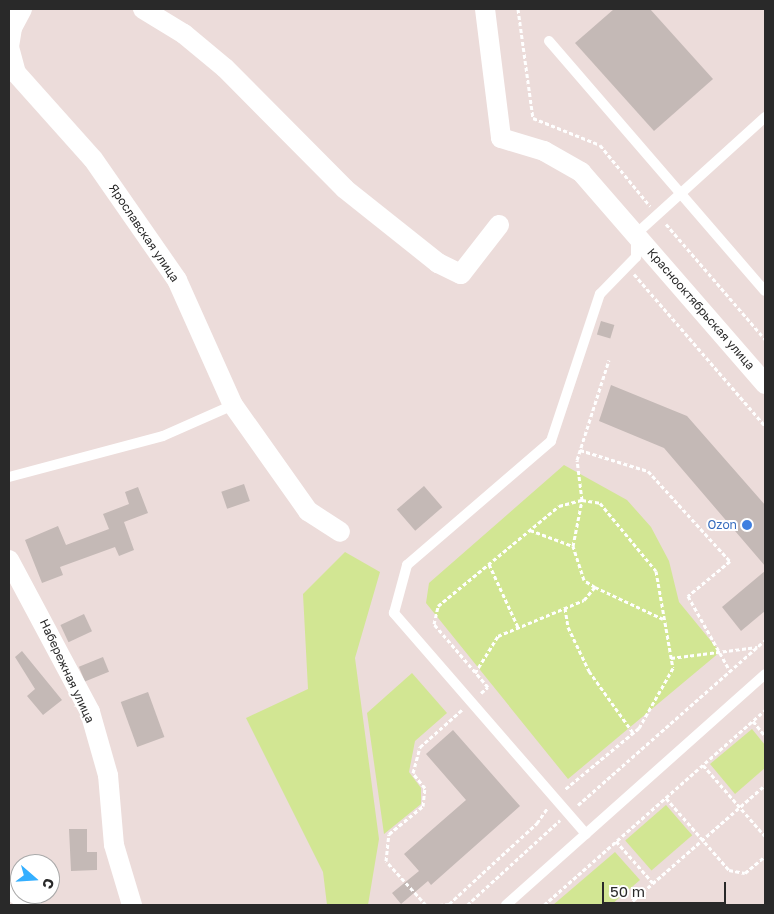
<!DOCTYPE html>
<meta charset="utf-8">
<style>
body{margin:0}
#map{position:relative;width:774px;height:914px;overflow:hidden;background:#ecdcda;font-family:"Golos Text",sans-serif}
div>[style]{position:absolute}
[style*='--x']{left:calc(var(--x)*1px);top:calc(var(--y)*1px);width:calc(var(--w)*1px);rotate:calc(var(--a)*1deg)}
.green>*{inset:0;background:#d2e693;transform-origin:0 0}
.building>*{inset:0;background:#c4b9b6;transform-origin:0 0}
.path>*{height:3px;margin-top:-1.5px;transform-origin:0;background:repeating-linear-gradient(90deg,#fff 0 4px,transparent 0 6.5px)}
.service>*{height:10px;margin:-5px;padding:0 5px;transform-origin:5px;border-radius:5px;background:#fff}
.minor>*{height:20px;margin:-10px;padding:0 10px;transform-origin:10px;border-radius:10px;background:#fff}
.dots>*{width:14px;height:14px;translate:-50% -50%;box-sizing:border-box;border:2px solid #fff;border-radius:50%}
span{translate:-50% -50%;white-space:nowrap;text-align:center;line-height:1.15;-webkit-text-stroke:4px #fff;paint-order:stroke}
.street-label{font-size:12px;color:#292929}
.shop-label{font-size:12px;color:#366cbe}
.right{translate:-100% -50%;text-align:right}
.frame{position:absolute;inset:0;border:10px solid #292929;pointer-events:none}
.north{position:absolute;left:10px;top:854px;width:50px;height:50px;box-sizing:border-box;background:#fff;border:1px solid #a9a9a9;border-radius:50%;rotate:109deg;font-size:14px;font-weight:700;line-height:20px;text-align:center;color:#292929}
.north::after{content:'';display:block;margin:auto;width:18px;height:22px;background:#34afff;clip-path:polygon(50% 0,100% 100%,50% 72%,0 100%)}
.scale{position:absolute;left:602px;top:882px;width:124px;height:22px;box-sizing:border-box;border:2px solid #292929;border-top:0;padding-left:6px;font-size:15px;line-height:18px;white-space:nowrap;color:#292929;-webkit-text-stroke:4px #fff;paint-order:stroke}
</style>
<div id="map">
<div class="green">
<div style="clip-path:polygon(564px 465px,627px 500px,651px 527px,669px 561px,679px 602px,720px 652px,568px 779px,426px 603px,429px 583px)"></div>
<div style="clip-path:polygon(345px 552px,380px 572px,355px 658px,379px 839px,368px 905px,327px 905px,323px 872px,246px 718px,308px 689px,303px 594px)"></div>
<div style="clip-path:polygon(412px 673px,447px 713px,415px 741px,409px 772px,421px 788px,421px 804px,384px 834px,367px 713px)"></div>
<div style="clip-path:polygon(752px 729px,765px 745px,765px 768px,735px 794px,710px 764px)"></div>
<div style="left:666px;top:805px;width:40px;height:54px;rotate:49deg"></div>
<div style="clip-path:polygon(615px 852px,640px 880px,611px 905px,553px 905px)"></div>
</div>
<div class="building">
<div style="clip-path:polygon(614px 9px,650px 9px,713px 79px,654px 131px,575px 43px)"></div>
<div style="left:601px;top:321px;width:14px;height:14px;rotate:17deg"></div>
<div style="clip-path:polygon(611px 385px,687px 416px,765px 505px,765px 566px,664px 448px,599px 421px)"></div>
<div style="left:244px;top:484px;width:18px;height:24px;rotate:71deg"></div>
<div style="left:424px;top:486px;width:28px;height:36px;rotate:49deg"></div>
<div style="clip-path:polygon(138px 487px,148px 513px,124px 522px,134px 550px,119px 556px,115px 547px,60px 567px,63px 575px,42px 583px,25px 540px,58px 526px,66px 545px,109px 529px,103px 514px,129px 504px,125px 492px)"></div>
<div style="clip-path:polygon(765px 571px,765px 611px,741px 631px,722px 607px)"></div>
<div style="left:84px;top:614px;width:19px;height:26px;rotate:65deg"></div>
<div style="clip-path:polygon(22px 651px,62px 700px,43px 715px,27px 696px,35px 689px,15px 657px)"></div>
<div style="left:103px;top:657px;width:16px;height:26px;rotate:68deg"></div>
<div style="left:148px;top:692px;width:48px;height:29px;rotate:70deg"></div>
<div style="clip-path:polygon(453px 730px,520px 806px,431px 885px,428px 881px,401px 904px,392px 893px,419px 871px,404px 854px,466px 800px,426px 754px)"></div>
<div style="clip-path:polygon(69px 829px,87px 829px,87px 852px,97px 852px,97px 870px,71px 871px)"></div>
</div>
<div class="path">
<div style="--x:518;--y:9;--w:110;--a:82.2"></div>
<div style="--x:533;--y:118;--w:72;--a:21.9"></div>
<div style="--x:600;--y:145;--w:79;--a:50.7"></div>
<div style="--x:666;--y:224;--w:152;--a:49.3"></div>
<div style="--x:634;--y:274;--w:201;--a:49.2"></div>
<div style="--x:580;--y:450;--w:71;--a:17.2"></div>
<div style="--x:648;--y:471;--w:122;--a:47.7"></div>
<div style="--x:730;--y:561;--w:55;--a:140.2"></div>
<div style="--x:688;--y:596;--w:86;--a:60.8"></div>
<div style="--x:530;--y:530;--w:46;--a:20.4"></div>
<div style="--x:489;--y:564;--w:69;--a:65.3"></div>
<div style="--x:595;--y:587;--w:13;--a:-148"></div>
<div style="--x:584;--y:580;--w:36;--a:-108"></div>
<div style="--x:573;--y:546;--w:47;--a:-78.9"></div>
<div style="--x:582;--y:500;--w:40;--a:-97.1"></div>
<div style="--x:577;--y:460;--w:105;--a:-72.3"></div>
<div style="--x:565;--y:608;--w:19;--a:81"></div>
<div style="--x:568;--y:627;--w:49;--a:64.5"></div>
<div style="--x:589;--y:671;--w:77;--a:54.5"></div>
<div style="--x:671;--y:658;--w:87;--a:-7.3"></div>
<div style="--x:475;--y:673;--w:44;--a:-58.1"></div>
<div style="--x:498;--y:636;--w:93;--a:-22.7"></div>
<div style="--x:584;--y:600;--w:17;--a:-50"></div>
<div style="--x:595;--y:587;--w:75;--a:25.2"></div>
<div style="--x:481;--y:693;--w:9;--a:-41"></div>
<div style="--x:488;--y:687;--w:83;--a:-130.6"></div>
<div style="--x:434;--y:624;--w:18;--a:-77"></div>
<div style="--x:438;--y:606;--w:157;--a:-39.6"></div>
<div style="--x:559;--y:506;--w:24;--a:-15"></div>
<div style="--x:582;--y:500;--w:18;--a:9"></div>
<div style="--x:600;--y:503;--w:88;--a:50.5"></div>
<div style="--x:656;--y:571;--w:98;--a:80.1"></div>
<div style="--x:673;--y:668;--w:69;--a:119.5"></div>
<div style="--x:639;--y:728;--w:97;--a:140.4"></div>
<div style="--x:753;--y:721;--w:19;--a:51"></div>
<div style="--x:703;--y:765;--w:94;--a:48.9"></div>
<div style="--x:666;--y:798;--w:96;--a:48.8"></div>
<div style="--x:729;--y:870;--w:16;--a:11"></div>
<div style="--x:745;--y:873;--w:26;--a:-40"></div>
<div style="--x:578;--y:805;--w:249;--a:-41.4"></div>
<div style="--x:616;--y:841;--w:56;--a:48.6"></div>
<div style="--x:426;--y:905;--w:59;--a:-132.3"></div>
<div style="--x:386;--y:861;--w:27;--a:-84"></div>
<div style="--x:389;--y:834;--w:44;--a:-39.5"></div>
<div style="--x:423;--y:806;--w:18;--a:-84"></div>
<div style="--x:425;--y:788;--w:19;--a:-129"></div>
<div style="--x:413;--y:773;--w:27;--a:-75"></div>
<div style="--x:420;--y:747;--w:57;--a:-41.5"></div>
<div style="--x:439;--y:905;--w:10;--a:-6"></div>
<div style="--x:449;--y:904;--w:120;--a:-42.6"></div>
<div style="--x:537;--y:823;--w:19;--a:-55"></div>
<div style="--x:467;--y:905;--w:126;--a:-42.4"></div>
<div style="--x:544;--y:905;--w:295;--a:-41.4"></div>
<div style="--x:628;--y:905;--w:182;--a:-41.2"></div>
</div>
<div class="service">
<div style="--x:549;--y:41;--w:330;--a:49.2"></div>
<div style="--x:9;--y:477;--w:159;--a:-14.9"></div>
<div style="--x:163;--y:436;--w:77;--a:-23.9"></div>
<div style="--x:586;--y:834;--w:293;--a:-131"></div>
<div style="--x:394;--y:613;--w:50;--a:-74.8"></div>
<div style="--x:407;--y:565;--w:190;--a:-40.7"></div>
<div style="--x:551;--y:441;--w:155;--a:-71.6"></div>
<div style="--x:600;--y:294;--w:52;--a:-45.8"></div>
<div style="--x:636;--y:257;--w:23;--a:-90"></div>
<div style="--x:636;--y:234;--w:174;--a:-42.2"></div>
<div style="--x:506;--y:905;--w:347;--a:-41.7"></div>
</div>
<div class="minor">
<div style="--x:22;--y:9;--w:21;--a:118"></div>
<div style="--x:12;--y:28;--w:19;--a:99"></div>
<div style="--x:9;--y:47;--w:27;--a:75"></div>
<div style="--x:16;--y:73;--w:115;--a:48.2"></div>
<div style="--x:93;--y:159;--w:147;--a:55.2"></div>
<div style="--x:177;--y:280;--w:137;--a:65.9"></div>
<div style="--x:233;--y:405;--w:130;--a:54.7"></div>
<div style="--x:308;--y:511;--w:38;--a:33"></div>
<div style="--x:143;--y:9;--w:48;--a:31.4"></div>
<div style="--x:184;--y:34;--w:53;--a:39.7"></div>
<div style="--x:225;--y:68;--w:170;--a:45.2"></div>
<div style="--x:345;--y:189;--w:119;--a:38.5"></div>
<div style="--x:438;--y:263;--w:25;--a:26"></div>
<div style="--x:461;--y:274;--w:62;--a:-52.2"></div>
<div style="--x:485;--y:9;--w:130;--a:82.9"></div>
<div style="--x:501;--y:138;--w:45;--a:16.8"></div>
<div style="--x:544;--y:151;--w:43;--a:29.6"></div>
<div style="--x:581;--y:172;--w:281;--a:49"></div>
<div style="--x:9;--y:560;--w:172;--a:61.9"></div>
<div style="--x:90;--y:712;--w:66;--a:74.1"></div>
<div style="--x:108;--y:775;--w:70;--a:85.1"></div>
<div style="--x:114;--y:845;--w:63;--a:73.3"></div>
<div style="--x:9;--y:888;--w:28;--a:38"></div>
</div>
<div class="dots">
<div style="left:747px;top:525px;background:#3f7fe0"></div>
</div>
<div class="street-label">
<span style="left:144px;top:233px;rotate:56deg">Ярославская улица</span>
<span style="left:701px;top:309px;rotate:49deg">Краснооктябрьская улица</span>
<span style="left:67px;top:671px;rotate:65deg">Набережная улица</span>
</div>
<div class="shop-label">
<span class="right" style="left:737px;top:525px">Ozon</span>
</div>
<div class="frame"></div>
<div class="north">С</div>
<div class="scale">50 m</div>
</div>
